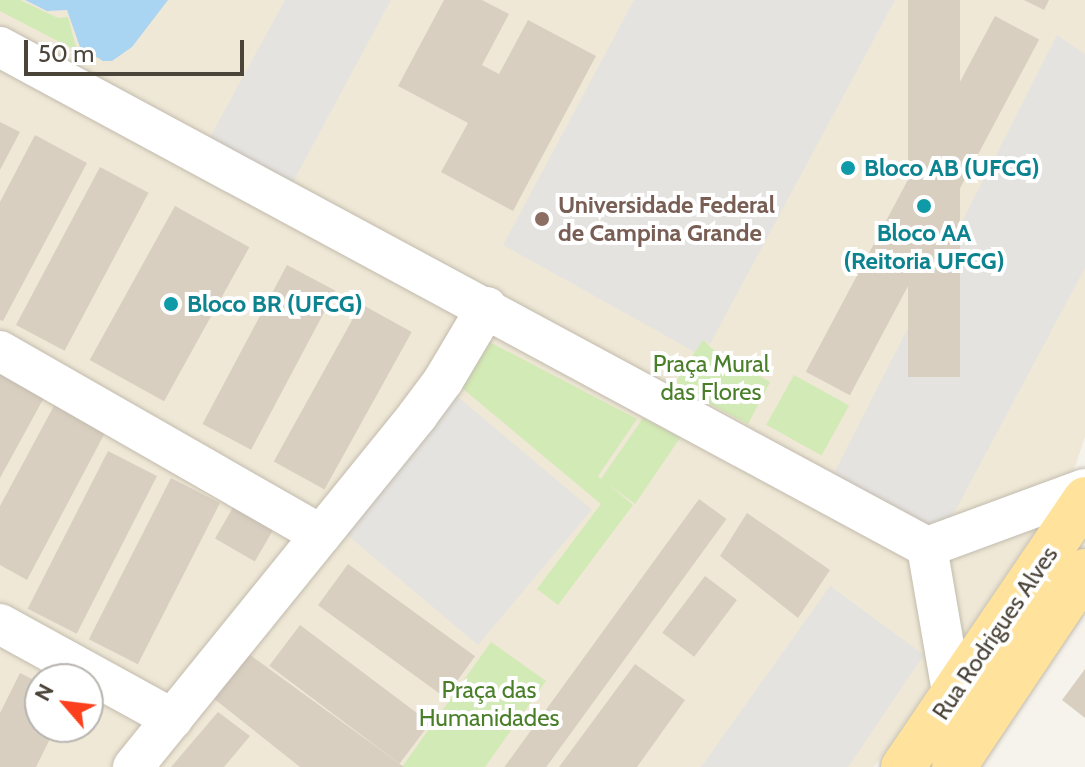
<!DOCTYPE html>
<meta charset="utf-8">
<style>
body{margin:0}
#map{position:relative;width:1085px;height:767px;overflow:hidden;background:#f6f3ec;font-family:Cabin,sans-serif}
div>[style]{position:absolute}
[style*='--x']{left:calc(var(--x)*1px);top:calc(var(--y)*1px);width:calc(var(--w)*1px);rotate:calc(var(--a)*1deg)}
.education>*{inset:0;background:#efe8d6}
.green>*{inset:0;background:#d2eab5;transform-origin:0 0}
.parking>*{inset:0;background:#e5e3e0;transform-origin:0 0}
.water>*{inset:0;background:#a9d4f2}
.building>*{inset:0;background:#d8cfc1;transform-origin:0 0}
.roads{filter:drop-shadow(0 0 2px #c2bbae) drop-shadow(0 0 2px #c2bbae)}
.minor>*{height:40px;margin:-20px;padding:0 20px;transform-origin:20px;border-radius:20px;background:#fff}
.major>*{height:44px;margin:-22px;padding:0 22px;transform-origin:22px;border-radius:22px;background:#ffe39c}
.dots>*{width:22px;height:22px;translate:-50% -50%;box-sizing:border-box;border:4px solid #fff;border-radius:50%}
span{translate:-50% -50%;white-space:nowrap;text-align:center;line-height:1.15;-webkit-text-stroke:8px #fff;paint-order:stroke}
.culture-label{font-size:24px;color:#0d838f;font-weight:700}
.left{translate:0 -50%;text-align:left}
.education-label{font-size:24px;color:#785e54;font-weight:700}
.park-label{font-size:24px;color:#4a7f2a}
.street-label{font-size:24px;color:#4b4439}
.north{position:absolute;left:24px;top:663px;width:80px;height:80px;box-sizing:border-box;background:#fff;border:2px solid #b7b4b0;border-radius:50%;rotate:298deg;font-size:22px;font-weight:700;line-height:32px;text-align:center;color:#4b4439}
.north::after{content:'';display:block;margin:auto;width:28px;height:36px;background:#fc3f1d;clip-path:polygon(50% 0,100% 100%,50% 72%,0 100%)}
.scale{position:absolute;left:24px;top:40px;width:220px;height:36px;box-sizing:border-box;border:4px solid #4b4439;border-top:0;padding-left:10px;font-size:24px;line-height:28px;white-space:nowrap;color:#4b4439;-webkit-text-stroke:6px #fff;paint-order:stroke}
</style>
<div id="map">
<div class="education">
<div style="clip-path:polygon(evenodd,0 0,1085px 0,1085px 437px,1072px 476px,874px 767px,0 767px,0 0,40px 679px,88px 679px,88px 727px,40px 727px,40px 679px)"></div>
</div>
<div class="green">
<div style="clip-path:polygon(0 0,20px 0,58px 18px,68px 17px,77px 51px,0 11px)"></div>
<div style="clip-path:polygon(480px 337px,637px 419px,598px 476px,601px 479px,643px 418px,680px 438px,635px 504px,608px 484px,633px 505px,558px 605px,537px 589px,601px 504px,450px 378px)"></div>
<div style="clip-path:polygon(703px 339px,711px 348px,770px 382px,748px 424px,679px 388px,677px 380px)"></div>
<div style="left:794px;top:375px;width:63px;height:57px;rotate:29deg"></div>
<div style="clip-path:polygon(491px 642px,546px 681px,485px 767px,402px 767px)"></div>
</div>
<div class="parking">
<div style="clip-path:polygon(285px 0,391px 0,286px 195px,203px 150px)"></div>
<div style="clip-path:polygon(634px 0,895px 0,710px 344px,703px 340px,695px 352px,503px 245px)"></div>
<div style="clip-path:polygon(1057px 35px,1085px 54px,1085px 268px,939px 541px,830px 481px)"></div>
<div style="left:434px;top:377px;width:206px;height:177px;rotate:40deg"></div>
<div style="clip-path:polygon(830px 586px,924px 655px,848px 767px,701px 767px)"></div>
</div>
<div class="water">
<div style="clip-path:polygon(25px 0,168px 0,132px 47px,112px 61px,103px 61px,80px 47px,67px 10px,47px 11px)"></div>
</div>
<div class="building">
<div style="clip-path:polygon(444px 0,482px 0,509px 14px,482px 65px,499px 74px,528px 20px,596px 56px,513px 211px,441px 172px,468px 123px,398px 86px)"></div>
<div style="left:908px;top:0;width:52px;height:377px"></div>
<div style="clip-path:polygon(1024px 0,1049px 0,1044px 10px)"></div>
<div style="left:995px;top:16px;width:50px;height:403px;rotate:28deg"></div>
<div style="clip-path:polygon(0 122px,20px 132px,0 170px)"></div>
<div style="clip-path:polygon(35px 135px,87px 163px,3px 321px,0 320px,0 202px)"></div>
<div style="left:100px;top:167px;width:55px;height:179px;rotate:28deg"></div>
<div style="left:175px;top:206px;width:85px;height:176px;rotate:29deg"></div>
<div style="left:287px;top:265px;width:55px;height:180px;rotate:28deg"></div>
<div style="left:361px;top:304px;width:58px;height:180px;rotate:29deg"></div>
<div style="clip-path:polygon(0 368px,46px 394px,0 478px)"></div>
<div style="clip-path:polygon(56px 402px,107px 429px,27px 580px,0 565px,0 506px)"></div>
<div style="left:108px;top:451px;width:55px;height:177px;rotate:27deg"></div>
<div style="left:171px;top:478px;width:55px;height:181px;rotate:27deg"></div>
<div style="left:239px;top:497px;width:46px;height:48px;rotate:30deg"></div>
<div style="left:699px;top:499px;width:34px;height:332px;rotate:36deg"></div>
<div style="clip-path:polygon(747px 513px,830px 570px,798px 618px,720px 556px)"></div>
<div style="left:348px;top:564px;width:157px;height:51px;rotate:36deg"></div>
<div style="left:705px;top:576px;width:40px;height:71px;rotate:37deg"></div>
<div style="left:300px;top:625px;width:163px;height:51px;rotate:37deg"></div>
<div style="clip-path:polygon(242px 649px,404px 767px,300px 767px,208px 694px)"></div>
<div style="clip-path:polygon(635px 664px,685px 700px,637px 767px,559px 767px)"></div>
<div style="clip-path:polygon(1085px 669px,1085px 718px,1062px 700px)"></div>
<div style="clip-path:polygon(20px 673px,40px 683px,40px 727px,56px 727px,36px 767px,0 767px,0 713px)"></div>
<div style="clip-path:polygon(218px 712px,250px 736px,224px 767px,171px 767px)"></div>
</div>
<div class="roads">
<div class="minor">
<div style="--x:0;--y:47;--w:1053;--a:28.34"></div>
<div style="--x:927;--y:547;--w:168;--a:-20.2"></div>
<div style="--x:0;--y:351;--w:370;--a:29.8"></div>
<div style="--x:927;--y:547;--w:153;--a:80.2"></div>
<div style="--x:0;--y:624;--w:197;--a:28.8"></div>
<div style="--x:133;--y:767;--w:452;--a:-51"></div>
<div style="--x:417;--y:416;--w:44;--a:-53.4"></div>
<div style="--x:443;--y:381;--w:86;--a:-59.3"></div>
</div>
<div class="major">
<div style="--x:903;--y:767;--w:324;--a:-55.8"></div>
<div style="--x:954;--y:767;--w:236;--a:-56.2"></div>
</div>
</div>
<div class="dots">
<div style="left:848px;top:168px;background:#0f9aa8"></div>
<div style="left:924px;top:206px;background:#0f9aa8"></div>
<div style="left:542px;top:219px;background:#8d6e63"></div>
<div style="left:171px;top:304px;background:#0f9aa8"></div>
</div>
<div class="culture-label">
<span class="left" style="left:864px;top:168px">Bloco AB (UFCG)</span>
<span style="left:924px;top:247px">Bloco AA<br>(Reitoria UFCG)</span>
<span class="left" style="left:187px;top:304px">Bloco BR (UFCG)</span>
</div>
<div class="education-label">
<span class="left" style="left:558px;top:219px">Universidade Federal<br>de Campina Grande</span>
</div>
<div class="park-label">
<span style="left:711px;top:378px">Praça Mural<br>das Flores</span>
<span style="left:489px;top:704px">Praça das<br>Humanidades</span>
</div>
<div class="street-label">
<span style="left:995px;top:633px;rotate:-56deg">Rua Rodrigues Alves</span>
</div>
<div class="north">N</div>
<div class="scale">50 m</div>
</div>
